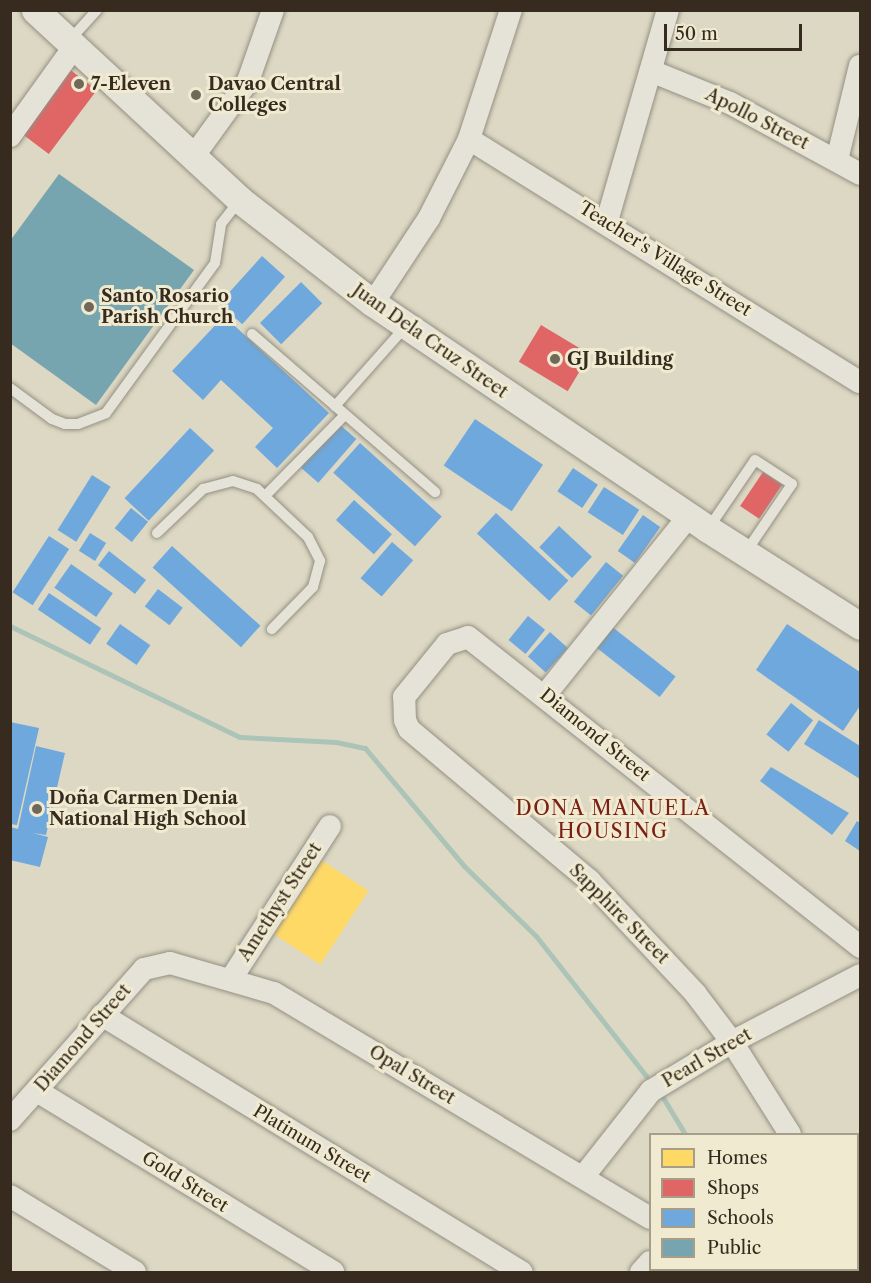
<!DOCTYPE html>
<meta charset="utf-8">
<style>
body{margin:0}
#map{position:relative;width:871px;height:1283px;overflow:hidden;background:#ddd8c3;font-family:"Libre Caslon Text",serif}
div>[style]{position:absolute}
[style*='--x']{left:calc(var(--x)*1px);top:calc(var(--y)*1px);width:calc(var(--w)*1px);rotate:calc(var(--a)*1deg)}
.homes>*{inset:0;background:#ffd966;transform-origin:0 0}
.shops>*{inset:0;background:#e06666;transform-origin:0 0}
.schools>*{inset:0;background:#6fa8dc;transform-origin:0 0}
.public>*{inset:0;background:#76a5af}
.stream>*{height:5px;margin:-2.5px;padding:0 2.5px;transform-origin:2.5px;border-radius:2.5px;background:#acc4b7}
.roads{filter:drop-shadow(0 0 2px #949083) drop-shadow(0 0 2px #949083)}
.service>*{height:10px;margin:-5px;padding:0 5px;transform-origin:5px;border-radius:5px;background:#e5e2d7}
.minor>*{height:22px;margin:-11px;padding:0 11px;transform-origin:11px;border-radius:11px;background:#e5e2d7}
.tertiary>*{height:27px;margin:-13.5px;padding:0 13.5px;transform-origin:13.5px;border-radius:13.5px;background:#e5e2d7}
.dots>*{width:16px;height:16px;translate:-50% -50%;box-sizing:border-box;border:3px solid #f0ead1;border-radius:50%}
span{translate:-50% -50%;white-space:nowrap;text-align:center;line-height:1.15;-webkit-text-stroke:6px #f0ead1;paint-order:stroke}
.poi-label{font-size:18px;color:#362b1e;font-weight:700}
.left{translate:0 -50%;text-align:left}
.street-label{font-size:18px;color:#362b1e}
.neighbourhood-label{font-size:20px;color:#7a1f14;letter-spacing:1.5px}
.frame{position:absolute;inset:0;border:12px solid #362b1e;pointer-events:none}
.legend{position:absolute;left:649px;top:1133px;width:210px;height:138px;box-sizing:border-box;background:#f0ead1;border:2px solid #a69e89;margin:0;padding:8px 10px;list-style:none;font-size:18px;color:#362b1e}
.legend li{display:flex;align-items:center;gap:12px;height:30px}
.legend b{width:30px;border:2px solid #a69e89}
.scale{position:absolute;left:664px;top:24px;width:138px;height:27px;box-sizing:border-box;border:3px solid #362b1e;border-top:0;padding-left:8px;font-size:18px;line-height:21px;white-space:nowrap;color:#362b1e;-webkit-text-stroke:4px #f0ead1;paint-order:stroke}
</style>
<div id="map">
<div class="homes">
<div style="left:318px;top:858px;width:60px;height:88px;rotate:33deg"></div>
</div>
<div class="shops">
<div style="left:69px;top:69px;width:35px;height:80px;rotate:37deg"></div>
<div style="left:541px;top:325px;width:57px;height:43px;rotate:31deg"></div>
<div style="left:763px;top:472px;width:23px;height:41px;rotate:34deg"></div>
</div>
<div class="schools">
<div style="left:262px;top:256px;width:31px;height:64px;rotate:42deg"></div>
<div style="left:301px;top:282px;width:30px;height:58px;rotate:45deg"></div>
<div style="clip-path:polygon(224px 316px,329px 413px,277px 468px,255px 447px,273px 428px,221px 380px,203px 400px,172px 371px)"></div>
<div style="left:475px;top:419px;width:82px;height:56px;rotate:34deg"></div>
<div style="left:339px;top:424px;width:23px;height:58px;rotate:41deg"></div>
<div style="left:190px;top:428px;width:33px;height:96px;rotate:43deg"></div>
<div style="left:360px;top:443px;width:110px;height:40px;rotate:42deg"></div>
<div style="left:573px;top:468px;width:30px;height:28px;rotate:34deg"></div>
<div style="left:92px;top:475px;width:22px;height:65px;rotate:32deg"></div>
<div style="left:604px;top:487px;width:42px;height:30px;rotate:33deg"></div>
<div style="left:354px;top:500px;width:51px;height:27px;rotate:42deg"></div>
<div style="left:131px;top:508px;width:22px;height:26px;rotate:39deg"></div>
<div style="left:496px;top:513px;width:99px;height:28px;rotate:43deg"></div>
<div style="left:643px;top:515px;width:21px;height:44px;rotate:35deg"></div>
<div style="left:559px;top:526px;width:45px;height:29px;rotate:43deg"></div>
<div style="left:90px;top:533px;width:19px;height:21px;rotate:32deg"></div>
<div style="left:49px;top:536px;width:24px;height:67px;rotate:33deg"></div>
<div style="left:392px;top:542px;width:28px;height:48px;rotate:41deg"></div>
<div style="left:172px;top:546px;width:119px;height:29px;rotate:42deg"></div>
<div style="left:109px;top:551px;width:47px;height:18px;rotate:38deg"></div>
<div style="left:606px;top:562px;width:22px;height:51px;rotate:39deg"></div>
<div style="left:71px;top:564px;width:51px;height:29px;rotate:35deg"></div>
<div style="left:158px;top:589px;width:31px;height:22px;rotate:37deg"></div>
<div style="left:49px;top:593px;width:63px;height:20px;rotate:34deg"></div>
<div style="left:528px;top:616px;width:22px;height:31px;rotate:39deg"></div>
<div style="left:120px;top:624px;width:37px;height:24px;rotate:35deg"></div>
<div style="clip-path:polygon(787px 624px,860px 672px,860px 706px,843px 731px,756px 670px)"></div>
<div style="left:611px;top:626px;width:82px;height:26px;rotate:38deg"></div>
<div style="left:550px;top:632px;width:24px;height:33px;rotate:42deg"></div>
<div style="left:791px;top:703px;width:28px;height:40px;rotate:38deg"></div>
<div style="clip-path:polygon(819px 720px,860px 746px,860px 779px,804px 744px)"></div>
<div style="clip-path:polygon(10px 722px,39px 728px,17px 825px,10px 824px)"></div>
<div style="clip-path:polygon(36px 746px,65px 753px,46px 835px,33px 833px,48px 837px,40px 867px,10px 860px,10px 827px,18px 829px)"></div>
<div style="clip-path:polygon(771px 767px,849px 813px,832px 835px,760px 781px)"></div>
<div style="clip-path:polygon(857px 821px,860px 823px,860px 851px,845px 841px)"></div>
</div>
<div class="public">
<div style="clip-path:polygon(59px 174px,194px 270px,96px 405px,10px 343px,10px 241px)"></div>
</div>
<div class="stream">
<div style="--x:10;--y:626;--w:255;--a:25.8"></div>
<div style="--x:240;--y:737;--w:96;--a:3"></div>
<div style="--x:336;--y:742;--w:30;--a:12"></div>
<div style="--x:365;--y:748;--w:154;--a:50"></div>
<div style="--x:464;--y:866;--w:100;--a:44.2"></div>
<div style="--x:536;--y:936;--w:178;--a:51.8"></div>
<div style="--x:662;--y:1096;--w:44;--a:58.8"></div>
<div style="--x:741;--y:1270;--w:2;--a:90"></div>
</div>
<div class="roads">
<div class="service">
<div style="--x:68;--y:42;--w:43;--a:-47.8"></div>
<div style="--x:252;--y:334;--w:242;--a:40.8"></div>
<div style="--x:10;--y:388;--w:52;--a:36.4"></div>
<div style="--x:52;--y:419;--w:14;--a:21"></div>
<div style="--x:65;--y:424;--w:13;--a:0"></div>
<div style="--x:78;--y:424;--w:30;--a:-21"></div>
<div style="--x:106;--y:413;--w:185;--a:-54"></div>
<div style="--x:215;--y:263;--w:39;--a:-81"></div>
<div style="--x:221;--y:224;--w:31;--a:-52"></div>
<div style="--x:335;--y:406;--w:107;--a:-48.4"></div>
<div style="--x:265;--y:496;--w:114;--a:-45.4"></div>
<div style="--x:708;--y:529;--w:83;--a:-55.7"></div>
<div style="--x:755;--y:460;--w:44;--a:33"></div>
<div style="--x:792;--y:484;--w:82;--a:124.1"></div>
<div style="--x:157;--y:533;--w:64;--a:-43.7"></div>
<div style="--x:203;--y:489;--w:31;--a:-15"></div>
<div style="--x:233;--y:481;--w:25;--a:18"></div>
<div style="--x:257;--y:489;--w:70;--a:43.3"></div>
<div style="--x:308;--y:537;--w:27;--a:63"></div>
<div style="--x:320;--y:561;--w:27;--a:105"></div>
<div style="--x:313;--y:587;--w:59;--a:134.3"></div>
</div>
<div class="minor">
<div style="--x:651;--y:71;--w:85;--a:22.1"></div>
<div style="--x:730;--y:103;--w:148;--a:28.6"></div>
<div style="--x:10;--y:136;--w:110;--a:-54.3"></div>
<div style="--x:469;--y:139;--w:460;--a:31.9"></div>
<div style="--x:193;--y:157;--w:94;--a:-54.1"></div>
<div style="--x:248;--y:81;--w:75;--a:-70.6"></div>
<div style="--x:837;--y:160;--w:97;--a:-76.3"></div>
<div style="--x:607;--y:221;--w:220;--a:-73.9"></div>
<div style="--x:373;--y:303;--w:102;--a:-56.6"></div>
<div style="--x:429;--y:218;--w:89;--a:-63.1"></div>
<div style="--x:469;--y:139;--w:136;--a:-72"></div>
<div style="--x:545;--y:695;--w:230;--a:-51.2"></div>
<div style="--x:231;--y:979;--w:182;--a:-57.1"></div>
<div style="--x:102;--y:1015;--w:492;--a:31.5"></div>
<div style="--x:37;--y:1091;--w:347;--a:31.4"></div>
<div style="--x:10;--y:1120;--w:202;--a:-48.4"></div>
<div style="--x:144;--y:969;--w:27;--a:-13"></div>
<div style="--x:170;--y:963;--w:108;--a:16.1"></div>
<div style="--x:274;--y:993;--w:438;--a:30.9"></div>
<div style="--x:790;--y:1134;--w:109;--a:-122.2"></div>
<div style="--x:732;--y:1042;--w:61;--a:-127.1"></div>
<div style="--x:695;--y:993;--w:154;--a:-133.2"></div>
<div style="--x:590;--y:881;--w:236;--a:-140"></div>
<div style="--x:409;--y:729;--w:10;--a:-114"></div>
<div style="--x:405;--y:720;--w:23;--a:-92"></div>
<div style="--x:404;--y:697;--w:68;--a:-50.9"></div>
<div style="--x:447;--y:644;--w:22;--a:-18"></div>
<div style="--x:468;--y:637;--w:500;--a:38.3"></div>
<div style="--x:583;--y:1177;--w:110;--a:-51.7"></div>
<div style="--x:651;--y:1091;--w:95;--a:-31.2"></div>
<div style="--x:732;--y:1042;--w:144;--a:-27.6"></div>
<div style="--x:10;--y:1196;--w:146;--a:31.3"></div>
<div style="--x:858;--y:1209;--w:2;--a:27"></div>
<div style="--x:641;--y:1272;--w:13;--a:-48"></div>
<div style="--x:796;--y:1272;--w:2;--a:-90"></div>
</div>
<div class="tertiary">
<div style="--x:35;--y:10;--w:280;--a:42.8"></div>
<div style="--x:240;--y:200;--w:168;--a:37.8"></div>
<div style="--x:373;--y:303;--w:404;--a:34"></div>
<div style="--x:708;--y:529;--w:180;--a:32.5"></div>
</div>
</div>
<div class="dots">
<div style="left:79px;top:84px;background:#706858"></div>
<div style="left:196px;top:95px;background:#706858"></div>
<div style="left:89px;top:307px;background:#706858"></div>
<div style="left:555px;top:359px;background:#706858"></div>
<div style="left:37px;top:809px;background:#706858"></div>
</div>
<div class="poi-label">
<span class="left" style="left:91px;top:84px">7-Eleven</span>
<span class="left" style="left:208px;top:95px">Davao Central<br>Colleges</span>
<span class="left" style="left:101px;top:307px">Santo Rosario<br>Parish Church</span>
<span class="left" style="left:567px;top:359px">GJ Building</span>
<span class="left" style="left:49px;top:809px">Doña Carmen Denia<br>National High School</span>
</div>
<div class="street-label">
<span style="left:757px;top:119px;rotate:27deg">Apollo Street</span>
<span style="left:665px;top:259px;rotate:32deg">Teacher's Village Street</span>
<span style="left:430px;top:341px;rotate:35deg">Juan Dela Cruz Street</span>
<span style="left:595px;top:735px;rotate:39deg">Diamond Street</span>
<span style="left:280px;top:902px;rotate:-57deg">Amethyst Street</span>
<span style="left:619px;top:914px;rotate:45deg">Sapphire Street</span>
<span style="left:83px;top:1038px;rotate:-49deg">Diamond Street</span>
<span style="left:707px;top:1058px;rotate:-30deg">Pearl Street</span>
<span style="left:412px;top:1075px;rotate:31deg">Opal Street</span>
<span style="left:312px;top:1144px;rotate:31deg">Platinum Street</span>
<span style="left:185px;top:1182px;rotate:32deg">Gold Street</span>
</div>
<div class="neighbourhood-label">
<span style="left:613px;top:820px">DONA MANUELA<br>HOUSING</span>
</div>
<div class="frame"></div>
<ul class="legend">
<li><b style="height:16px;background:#ffd966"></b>Homes</li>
<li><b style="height:16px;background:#e06666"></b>Shops</li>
<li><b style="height:16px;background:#6fa8dc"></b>Schools</li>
<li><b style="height:16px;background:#76a5af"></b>Public</li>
</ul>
<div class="scale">50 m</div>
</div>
